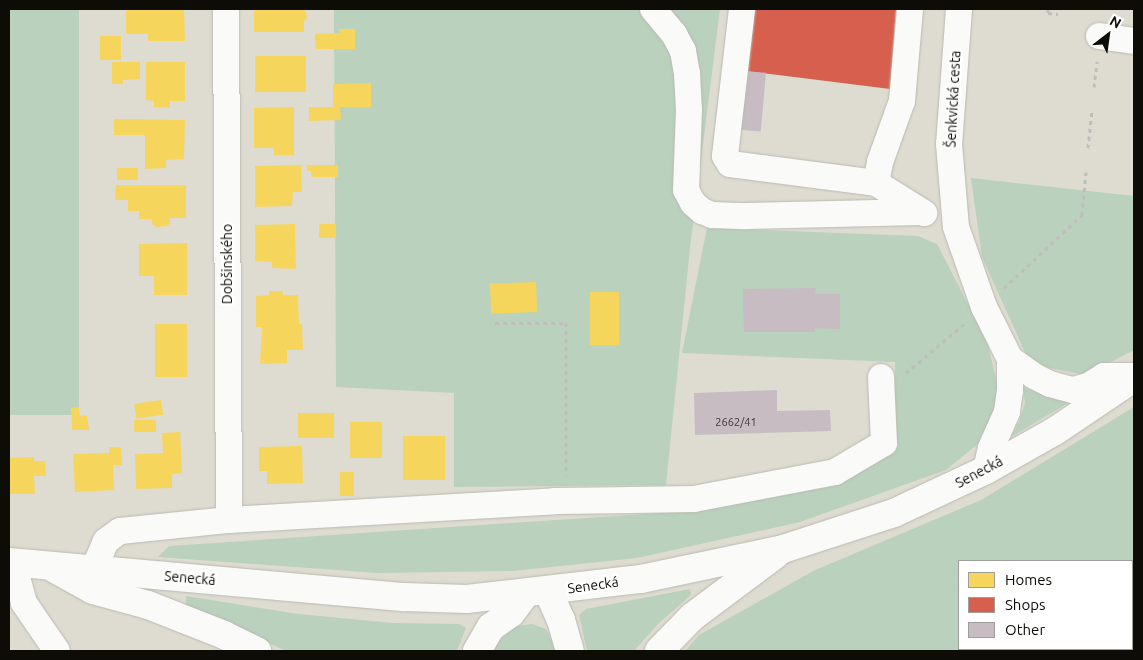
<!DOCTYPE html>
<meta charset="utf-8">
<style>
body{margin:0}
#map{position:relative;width:1143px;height:660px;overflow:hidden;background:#dedcd1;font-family:Ubuntu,sans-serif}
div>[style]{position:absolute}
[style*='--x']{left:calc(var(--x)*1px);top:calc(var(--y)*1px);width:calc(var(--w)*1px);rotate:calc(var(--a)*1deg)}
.green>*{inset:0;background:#bad1bd;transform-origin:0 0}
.homes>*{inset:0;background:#f6d55c;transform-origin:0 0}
.shops>*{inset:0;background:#d6604d}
.building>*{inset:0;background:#c6bcc2;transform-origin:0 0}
.path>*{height:3px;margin-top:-1.5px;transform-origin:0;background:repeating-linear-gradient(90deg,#bfbeba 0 4px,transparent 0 8px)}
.roads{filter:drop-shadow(0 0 1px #bab9b1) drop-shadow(0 0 1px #bab9b1)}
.minor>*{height:26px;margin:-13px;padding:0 13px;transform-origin:13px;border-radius:13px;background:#fafaf8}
.major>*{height:28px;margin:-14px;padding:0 14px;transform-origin:14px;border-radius:14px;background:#fafaf8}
span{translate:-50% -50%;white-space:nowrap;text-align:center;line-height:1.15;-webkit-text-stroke:5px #fff;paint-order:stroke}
.number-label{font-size:11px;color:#3b3835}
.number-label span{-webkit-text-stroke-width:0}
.street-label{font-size:14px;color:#0d0c06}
.frame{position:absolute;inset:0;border:10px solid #0d0c06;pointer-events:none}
.legend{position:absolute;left:958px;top:560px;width:175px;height:90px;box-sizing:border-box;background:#fff;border:1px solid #9e9e9b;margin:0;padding:6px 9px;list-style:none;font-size:15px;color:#0d0c06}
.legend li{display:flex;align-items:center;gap:10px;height:25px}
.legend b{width:25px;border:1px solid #9e9e9b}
.north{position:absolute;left:1083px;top:10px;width:50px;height:50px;-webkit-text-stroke:4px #fff;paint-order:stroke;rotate:30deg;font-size:14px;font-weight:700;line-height:20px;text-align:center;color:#0d0c06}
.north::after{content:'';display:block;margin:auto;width:18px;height:22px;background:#0d0c06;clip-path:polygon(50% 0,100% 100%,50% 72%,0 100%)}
</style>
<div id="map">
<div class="green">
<div style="left:9px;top:9px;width:70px;height:406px"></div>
<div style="clip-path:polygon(334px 9px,720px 9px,690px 248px,666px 485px,454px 487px,454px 393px,336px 387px)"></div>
<div style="clip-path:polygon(971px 178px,1134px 196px,1134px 350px,1086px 375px,1049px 368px,1028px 359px,982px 257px)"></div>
<div style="clip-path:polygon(707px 228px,918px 236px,937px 244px,987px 341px,1000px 395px,984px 439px,946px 470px,800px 522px,637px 558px,513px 571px,377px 573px,158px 557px,169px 546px,690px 511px,895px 439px,895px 362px,682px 353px)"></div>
<div style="clip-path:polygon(1023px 387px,1057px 400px,1073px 400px,1011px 437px,1019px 422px,1025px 403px)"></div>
<div style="clip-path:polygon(evenodd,1134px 407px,1134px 651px,685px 651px,699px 635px,813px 571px,981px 500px,1134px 407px,959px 561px,1132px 561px,1132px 649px,959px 649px,959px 561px)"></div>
<div style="clip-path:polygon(690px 589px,691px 595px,658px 624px,634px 651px,587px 651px,579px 615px,586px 609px)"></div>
<div style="clip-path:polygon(186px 596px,298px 614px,393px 623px,459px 624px,466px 628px,457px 651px,286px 651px,186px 606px)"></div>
<div style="clip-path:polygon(532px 624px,546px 629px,557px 651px,492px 651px,496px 643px,517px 626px)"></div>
</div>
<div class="homes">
<div style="clip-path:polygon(126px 9px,184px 9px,185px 41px,148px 41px,148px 34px,126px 34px)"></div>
<div style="clip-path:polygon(254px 9px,305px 9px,307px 18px,304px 21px,304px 32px,254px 32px)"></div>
<div style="clip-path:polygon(339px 29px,355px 29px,355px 49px,316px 49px,315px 34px,340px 33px)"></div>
<div style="left:100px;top:36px;width:21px;height:24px"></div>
<div style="left:306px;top:56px;width:36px;height:51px;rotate:90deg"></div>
<div style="clip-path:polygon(112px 62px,140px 62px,140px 79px,123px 80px,123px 84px,112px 84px)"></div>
<div style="clip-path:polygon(146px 62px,185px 62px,185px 101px,170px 101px,170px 108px,154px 107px,154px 101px,146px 100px)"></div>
<div style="clip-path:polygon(371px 83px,371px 107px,340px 107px,341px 120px,309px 121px,309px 107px,333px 107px,333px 84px)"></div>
<div style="clip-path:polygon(294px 107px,294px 155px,274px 155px,273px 148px,254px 148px,254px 108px)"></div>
<div style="clip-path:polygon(114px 119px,185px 120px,184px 159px,166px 160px,166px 168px,145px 169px,145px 135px,114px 135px)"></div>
<div style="clip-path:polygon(301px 165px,302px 192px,293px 192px,292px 206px,255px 207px,255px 166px)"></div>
<div style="clip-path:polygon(307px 165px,338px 165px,338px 177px,311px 177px,311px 171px,307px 171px)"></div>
<div style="left:117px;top:168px;width:21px;height:12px"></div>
<div style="clip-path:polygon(116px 185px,186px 185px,186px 218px,170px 218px,170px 224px,167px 226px,156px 227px,152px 224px,152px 219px,139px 219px,139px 211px,128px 211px,128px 200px,115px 200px)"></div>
<div style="clip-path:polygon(295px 224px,296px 269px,272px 268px,272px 262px,255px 261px,255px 225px)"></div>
<div style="left:319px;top:224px;width:17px;height:14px"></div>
<div style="clip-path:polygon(187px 243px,187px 295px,154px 295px,154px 276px,139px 276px,139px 244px)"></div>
<div style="left:536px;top:282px;width:30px;height:46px;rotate:88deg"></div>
<div style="clip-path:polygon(269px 291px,283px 291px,283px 295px,298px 295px,299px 324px,302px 324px,303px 350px,287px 350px,287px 363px,260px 364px,262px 327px,256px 327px,256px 296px,269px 295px)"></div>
<div style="left:590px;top:292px;width:29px;height:53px"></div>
<div style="left:155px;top:324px;width:32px;height:53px"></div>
<div style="left:161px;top:400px;width:15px;height:27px;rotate:82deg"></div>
<div style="clip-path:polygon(79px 407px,80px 416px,87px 415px,89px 430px,72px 430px,71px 408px)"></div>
<div style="left:298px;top:413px;width:36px;height:25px"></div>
<div style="left:156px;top:420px;width:12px;height:22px;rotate:90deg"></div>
<div style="left:350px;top:422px;width:32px;height:36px"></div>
<div style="clip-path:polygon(180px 432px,182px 473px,172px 474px,172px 488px,136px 489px,135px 454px,163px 453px,162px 433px)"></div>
<div style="left:445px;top:436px;width:44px;height:42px;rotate:90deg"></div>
<div style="clip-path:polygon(302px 446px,303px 483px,267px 484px,267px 471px,259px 471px,259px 447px)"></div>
<div style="clip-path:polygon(109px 447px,121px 447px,122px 465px,113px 465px,114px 490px,75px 492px,73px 454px,109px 453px)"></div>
<div style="clip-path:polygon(34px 457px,34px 461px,45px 461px,46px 476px,34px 476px,35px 494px,9px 494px,9px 458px)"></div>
<div style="left:340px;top:472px;width:14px;height:24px"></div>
</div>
<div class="shops">
<div style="clip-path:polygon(753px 9px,896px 9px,890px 89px,745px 71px)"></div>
</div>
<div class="building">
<div style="left:745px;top:71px;width:21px;height:59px;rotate:5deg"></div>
<div style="clip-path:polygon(816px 288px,815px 294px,840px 294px,840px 329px,815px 328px,815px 332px,744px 332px,743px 289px)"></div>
<div style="clip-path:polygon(777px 390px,777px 411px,830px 410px,831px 431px,695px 435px,694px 393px)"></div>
</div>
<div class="path">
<div style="--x:1048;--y:9;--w:4;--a:90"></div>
<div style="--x:1048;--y:13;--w:10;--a:6"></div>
<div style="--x:1094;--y:87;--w:26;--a:-83"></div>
<div style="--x:1088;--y:148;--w:38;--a:-84"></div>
<div style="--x:1004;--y:288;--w:107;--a:-43.1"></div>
<div style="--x:1082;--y:215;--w:43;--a:-84.7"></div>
<div style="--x:495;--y:323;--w:71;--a:0"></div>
<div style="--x:566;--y:323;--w:152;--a:90"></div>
<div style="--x:906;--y:373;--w:76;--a:-40.2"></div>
</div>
<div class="roads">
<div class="minor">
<div style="--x:226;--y:9;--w:511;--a:89.66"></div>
<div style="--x:653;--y:9;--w:33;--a:50"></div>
<div style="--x:674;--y:34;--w:19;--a:62"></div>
<div style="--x:683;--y:51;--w:22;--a:80"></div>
<div style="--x:687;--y:73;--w:36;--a:87"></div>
<div style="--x:689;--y:109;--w:81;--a:92.1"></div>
<div style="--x:686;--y:190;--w:15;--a:62"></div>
<div style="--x:693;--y:203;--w:12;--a:42"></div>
<div style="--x:702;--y:211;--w:11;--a:22"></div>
<div style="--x:712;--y:215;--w:34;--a:2"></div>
<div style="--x:746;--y:216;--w:174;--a:-1.3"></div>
<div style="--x:742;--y:9;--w:148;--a:96.6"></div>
<div style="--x:725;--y:156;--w:9;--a:58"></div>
<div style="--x:730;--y:164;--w:147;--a:7.4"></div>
<div style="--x:876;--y:183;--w:57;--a:32"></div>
<div style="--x:959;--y:9;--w:135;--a:94.2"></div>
<div style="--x:949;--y:144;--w:83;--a:85.2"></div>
<div style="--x:956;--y:227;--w:85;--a:70.7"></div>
<div style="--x:984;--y:307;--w:58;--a:63.4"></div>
<div style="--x:1010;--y:359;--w:31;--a:90"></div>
<div style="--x:1010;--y:390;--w:22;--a:98"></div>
<div style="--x:1007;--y:412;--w:39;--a:114"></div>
<div style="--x:991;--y:448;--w:23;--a:103"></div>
<div style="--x:1099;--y:36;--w:34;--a:8"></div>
<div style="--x:876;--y:183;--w:21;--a:-79"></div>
<div style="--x:880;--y:162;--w:65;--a:-70.2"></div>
<div style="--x:902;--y:101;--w:92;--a:-85"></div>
<div style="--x:1010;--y:359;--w:29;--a:35"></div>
<div style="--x:1034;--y:376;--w:18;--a:27"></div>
<div style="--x:1050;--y:384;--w:24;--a:15"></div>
<div style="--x:1073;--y:390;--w:16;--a:-15"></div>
<div style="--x:1088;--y:386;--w:19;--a:-32"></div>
<div style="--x:1104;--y:376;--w:30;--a:0"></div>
<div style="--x:13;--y:562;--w:42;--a:75"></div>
<div style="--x:24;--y:603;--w:58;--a:55.5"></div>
<div style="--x:94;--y:569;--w:30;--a:-67"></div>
<div style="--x:106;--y:541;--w:17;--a:-36"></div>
<div style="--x:120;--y:531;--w:110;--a:-5.8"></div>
<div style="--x:229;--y:520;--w:327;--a:-3.3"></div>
<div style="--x:555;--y:501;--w:139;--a:-0.8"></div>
<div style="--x:694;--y:499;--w:144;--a:-10.8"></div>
<div style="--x:835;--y:472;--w:57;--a:-30.6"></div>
<div style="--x:884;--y:443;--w:66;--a:-92.6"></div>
</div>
<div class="major">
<div style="--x:9;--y:562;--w:397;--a:5.1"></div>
<div style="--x:404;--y:597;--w:63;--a:1.8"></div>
<div style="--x:467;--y:599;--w:175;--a:-6.6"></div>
<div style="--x:641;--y:579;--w:145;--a:-11.9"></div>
<div style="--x:783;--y:549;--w:117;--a:-18"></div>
<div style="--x:894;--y:513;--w:102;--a:-25.1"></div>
<div style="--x:986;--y:470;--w:79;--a:-29.5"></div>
<div style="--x:1055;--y:431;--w:95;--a:-33.9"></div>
<div style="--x:55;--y:569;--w:43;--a:28.9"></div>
<div style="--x:93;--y:590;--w:57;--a:15.3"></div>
<div style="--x:148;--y:605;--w:82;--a:21.5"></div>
<div style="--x:224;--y:635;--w:37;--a:26"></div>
<div style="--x:548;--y:591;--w:32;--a:66"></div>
<div style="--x:561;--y:620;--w:32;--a:74"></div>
<div style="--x:477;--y:651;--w:28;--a:-60"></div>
<div style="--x:491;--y:627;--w:24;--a:-35"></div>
<div style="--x:511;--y:613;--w:25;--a:-53"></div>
<div style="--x:659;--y:651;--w:47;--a:-45.9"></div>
<div style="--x:692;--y:617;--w:104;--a:-36.8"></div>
</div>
</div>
<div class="number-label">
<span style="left:736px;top:422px">2662/41</span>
</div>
<div class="street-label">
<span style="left:953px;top:99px;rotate:-87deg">Šenkvická cesta</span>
<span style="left:227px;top:264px;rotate:-90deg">Dobšinského</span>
<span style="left:979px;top:472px;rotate:-28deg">Senecká</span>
<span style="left:190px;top:578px;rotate:5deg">Senecká</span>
<span style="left:593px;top:585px;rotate:-8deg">Senecká</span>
</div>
<div class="frame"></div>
<ul class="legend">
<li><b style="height:14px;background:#f6d55c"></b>Homes</li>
<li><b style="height:14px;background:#d6604d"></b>Shops</li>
<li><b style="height:14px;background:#c6bcc2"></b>Other</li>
</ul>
<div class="north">N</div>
</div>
